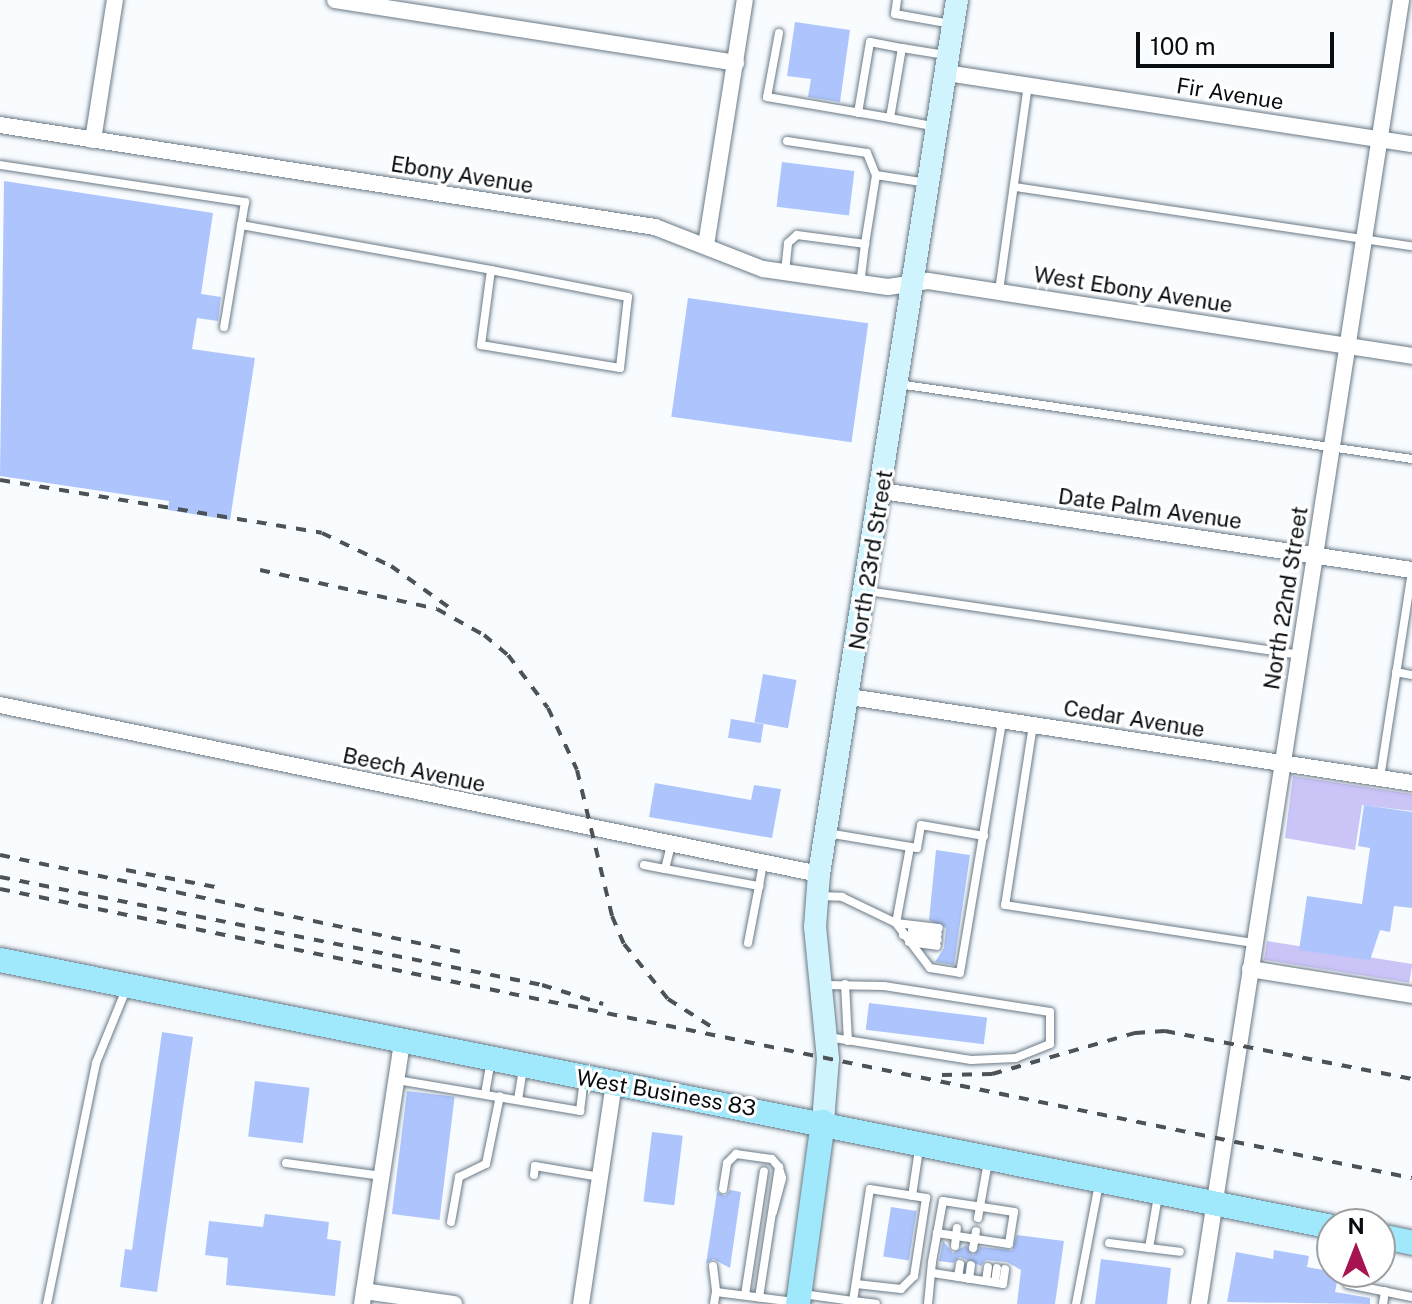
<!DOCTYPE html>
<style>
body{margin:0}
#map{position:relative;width:1412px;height:1304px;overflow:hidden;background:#f8fcff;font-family:"Public Sans",sans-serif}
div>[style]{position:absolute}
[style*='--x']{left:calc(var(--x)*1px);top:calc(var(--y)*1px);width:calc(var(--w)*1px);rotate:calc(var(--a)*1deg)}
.green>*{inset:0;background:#cac4f7;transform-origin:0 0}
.building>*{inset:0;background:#adc5fc;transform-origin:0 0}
.roads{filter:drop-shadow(0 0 2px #697986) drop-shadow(0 0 2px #697986)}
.service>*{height:8px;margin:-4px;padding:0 4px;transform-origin:4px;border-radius:4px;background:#fff}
.minor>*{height:16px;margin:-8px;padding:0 8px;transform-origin:8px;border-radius:8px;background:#fff}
.secondary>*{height:22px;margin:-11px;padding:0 11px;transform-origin:11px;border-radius:11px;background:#cff4fd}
.primary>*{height:24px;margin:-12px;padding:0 12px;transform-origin:12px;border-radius:12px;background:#a0e8fb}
.rail>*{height:4px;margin-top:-2px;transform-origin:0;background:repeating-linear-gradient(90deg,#4d5256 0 10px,transparent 0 20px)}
span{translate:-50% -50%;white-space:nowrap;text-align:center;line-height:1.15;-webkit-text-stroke:6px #fff;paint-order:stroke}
.street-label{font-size:22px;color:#070d11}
.north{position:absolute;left:1316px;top:1208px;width:80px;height:80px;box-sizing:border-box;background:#fff;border:2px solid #9c9ea0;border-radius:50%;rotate:0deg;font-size:22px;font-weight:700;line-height:32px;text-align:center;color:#070d11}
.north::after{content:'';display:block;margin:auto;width:28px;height:36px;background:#a61350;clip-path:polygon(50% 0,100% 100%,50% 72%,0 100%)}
.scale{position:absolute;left:1136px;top:32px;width:198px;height:36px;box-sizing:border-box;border:4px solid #070d11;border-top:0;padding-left:10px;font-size:24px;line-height:28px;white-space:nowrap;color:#070d11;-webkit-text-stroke:6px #fff;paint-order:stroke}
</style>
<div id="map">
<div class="green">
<div style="clip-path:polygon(1293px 776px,1412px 794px,1412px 811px,1362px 805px,1355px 850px,1285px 838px)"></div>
<div style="left:1267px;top:941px;width:147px;height:19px;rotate:9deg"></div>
</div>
<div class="building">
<div style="clip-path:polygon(795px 22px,850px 30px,840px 102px,808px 97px,811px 79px,787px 76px)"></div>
<div style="left:782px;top:162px;width:73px;height:45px;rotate:7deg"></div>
<div style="clip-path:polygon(4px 181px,213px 213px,201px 294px,221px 297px,218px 321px,197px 318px,192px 349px,255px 358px,230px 520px,168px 510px,169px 501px,0 476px)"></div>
<div style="left:688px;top:298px;width:182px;height:120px;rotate:8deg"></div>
<div style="left:763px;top:674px;width:34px;height:49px;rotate:10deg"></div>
<div style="left:731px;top:719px;width:33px;height:19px;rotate:9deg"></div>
<div style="clip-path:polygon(655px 783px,751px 800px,754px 785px,781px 789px,772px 838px,649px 817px)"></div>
<div style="clip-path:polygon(1364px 805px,1412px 812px,1412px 908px,1394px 906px,1390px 932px,1380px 930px,1370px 960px,1299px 950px,1307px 896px,1362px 904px,1370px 848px,1358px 846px)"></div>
<div style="clip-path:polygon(936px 850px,970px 855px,954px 965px,935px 962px,944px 948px,946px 928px,929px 920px)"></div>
<div style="left:869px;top:1003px;width:119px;height:27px;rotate:7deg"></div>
<div style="clip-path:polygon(162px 1032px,193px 1037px,157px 1292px,120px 1287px,125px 1249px,132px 1250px)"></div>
<div style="left:255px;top:1081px;width:55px;height:56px;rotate:7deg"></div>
<div style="left:407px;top:1091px;width:48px;height:124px;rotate:7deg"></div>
<div style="left:652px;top:1132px;width:31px;height:70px;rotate:7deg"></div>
<div style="clip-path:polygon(730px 1190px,741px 1192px,730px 1268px,713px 1259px,706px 1264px,717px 1192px,725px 1196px)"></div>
<div style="left:891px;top:1207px;width:26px;height:50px;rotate:9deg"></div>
<div style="clip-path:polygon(265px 1214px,329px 1222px,327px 1239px,341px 1241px,335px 1296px,226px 1285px,228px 1258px,205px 1255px,209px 1221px,263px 1227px)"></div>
<div style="clip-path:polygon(1017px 1235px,1064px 1241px,1055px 1304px,1017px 1304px,1021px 1270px,1007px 1262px,986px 1260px,981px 1266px,960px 1257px,953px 1263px,939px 1261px,943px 1241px,953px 1253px,966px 1245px,973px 1255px,980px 1247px,1012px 1250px)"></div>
<div style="clip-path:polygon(1274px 1250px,1309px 1256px,1307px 1267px,1339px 1273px,1335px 1292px,1370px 1298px,1370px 1304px,1227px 1302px,1236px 1252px,1273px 1259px)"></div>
<div style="clip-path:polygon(1101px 1259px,1171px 1268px,1167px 1304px,1095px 1304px)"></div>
</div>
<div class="roads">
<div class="service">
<div style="--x:897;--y:0;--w:14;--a:98"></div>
<div style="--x:895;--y:14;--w:58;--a:10"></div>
<div style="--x:779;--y:33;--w:65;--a:100.6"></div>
<div style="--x:767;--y:97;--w:125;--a:9.7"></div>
<div style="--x:858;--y:113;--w:72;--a:-80.4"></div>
<div style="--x:870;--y:42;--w:33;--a:11"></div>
<div style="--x:937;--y:127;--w:48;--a:-169.2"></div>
<div style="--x:890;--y:118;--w:71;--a:-80.3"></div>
<div style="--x:902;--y:48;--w:44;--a:9.2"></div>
<div style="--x:787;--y:141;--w:81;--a:8.5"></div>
<div style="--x:867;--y:153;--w:24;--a:68"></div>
<div style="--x:0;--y:165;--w:248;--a:8.6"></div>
<div style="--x:245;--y:202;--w:127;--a:99.5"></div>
<div style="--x:1015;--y:187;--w:401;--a:8.5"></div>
<div style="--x:241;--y:225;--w:254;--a:10.2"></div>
<div style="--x:491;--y:270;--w:76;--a:97.6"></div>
<div style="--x:481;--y:345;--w:141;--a:9.4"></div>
<div style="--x:620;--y:368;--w:71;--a:-83.6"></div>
<div style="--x:628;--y:297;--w:140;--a:-168.9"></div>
<div style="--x:865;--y:244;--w:70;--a:-80.9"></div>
<div style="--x:876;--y:175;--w:52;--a:8.9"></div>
<div style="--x:785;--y:272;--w:29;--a:-84"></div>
<div style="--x:788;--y:243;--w:12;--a:-42"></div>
<div style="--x:797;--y:235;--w:69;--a:7.5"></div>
<div style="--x:865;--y:244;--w:39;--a:97"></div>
<div style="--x:999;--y:291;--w:208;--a:-82"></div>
<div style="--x:898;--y:384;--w:519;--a:8.3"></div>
<div style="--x:867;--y:591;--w:436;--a:8.4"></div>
<div style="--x:1396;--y:672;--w:16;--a:11"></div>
<div style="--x:1033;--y:725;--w:182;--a:98.8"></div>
<div style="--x:1005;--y:905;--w:252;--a:8.7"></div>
<div style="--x:1380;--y:778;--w:209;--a:-81.2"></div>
<div style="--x:827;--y:833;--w:91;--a:9.5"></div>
<div style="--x:917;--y:848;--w:23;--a:-80"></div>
<div style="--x:921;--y:825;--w:64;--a:9.9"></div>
<div style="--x:910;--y:847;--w:77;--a:100.4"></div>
<div style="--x:896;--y:923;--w:43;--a:6.6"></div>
<div style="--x:644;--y:865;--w:21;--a:11"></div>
<div style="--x:665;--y:869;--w:25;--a:-76"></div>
<div style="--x:665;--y:869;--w:96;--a:10.3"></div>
<div style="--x:759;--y:886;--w:23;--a:-80"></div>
<div style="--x:818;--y:896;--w:24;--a:2"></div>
<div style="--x:842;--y:897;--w:60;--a:25.7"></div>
<div style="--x:896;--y:923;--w:56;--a:52.9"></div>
<div style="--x:930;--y:968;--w:30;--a:9"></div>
<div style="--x:960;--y:973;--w:255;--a:-80.5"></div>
<div style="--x:912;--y:930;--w:26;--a:9"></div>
<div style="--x:903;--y:935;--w:35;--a:8"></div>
<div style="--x:909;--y:942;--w:28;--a:8"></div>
<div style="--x:748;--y:943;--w:58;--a:-79.1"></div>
<div style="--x:845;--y:984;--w:57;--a:87"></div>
<div style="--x:824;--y:985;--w:60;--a:1"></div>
<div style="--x:884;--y:986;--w:168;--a:8.9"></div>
<div style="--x:1050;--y:1012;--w:32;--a:90"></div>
<div style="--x:1050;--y:1044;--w:37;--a:158"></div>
<div style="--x:1016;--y:1058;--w:45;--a:177.5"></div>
<div style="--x:971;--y:1060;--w:145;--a:-170.9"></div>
<div style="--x:397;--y:1080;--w:186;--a:9.6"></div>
<div style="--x:580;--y:1111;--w:32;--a:-83"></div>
<div style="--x:485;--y:1094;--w:35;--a:-80"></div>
<div style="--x:518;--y:1100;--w:31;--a:-81"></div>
<div style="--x:286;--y:1163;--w:97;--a:7.7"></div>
<div style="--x:534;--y:1175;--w:9;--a:-84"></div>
<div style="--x:535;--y:1166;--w:66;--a:9.6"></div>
<div style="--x:723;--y:1189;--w:26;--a:-81"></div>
<div style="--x:727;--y:1163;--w:13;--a:-45"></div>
<div style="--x:736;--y:1154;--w:36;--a:8"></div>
<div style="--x:772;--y:1159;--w:11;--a:49"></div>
<div style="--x:779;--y:1167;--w:132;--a:98.7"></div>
<div style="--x:912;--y:1196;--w:48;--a:-81.5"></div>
<div style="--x:1158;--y:1196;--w:53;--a:99.8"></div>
<div style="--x:1149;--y:1248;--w:31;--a:7"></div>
<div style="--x:773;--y:1212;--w:35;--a:-75"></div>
<div style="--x:782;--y:1178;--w:10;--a:-107"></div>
<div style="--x:978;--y:1218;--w:58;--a:-80"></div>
<div style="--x:451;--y:1222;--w:46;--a:-79.9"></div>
<div style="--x:459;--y:1177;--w:30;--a:-26"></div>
<div style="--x:486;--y:1164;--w:69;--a:-78.4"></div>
<div style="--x:1109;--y:1243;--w:40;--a:7.1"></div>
<div style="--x:955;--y:1246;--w:18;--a:-84"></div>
<div style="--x:973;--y:1248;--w:17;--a:-80"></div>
<div style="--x:713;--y:1266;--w:26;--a:83"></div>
<div style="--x:1350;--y:1272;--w:12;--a:99"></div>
<div style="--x:1348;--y:1284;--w:65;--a:11.5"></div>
<div style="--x:933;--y:1273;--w:71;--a:8.9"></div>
<div style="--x:1003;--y:1284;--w:15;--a:-82"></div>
<div style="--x:958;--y:1277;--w:13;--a:-81"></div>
<div style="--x:969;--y:1279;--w:14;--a:-82"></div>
<div style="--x:986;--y:1281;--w:14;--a:-82"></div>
<div style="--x:995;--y:1282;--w:14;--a:-82"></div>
<div style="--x:803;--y:1294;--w:50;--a:8"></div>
<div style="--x:853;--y:1301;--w:113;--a:-81.4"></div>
<div style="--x:870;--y:1189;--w:57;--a:9.1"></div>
<div style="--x:926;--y:1198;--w:79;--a:98.7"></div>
<div style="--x:914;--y:1276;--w:18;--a:135"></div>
<div style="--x:901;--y:1289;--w:45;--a:-173.7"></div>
<div style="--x:745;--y:1295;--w:125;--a:-81.3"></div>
<div style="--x:853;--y:1301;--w:23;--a:7"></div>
<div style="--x:47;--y:1304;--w:246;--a:-78.5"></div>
<div style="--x:96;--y:1063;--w:82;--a:-67.8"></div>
<div style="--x:714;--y:1304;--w:12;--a:-81"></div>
<div style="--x:716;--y:1292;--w:79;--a:7.3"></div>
<div style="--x:928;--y:1304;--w:42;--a:-84.6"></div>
<div style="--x:932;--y:1262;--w:62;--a:-79.8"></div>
<div style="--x:943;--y:1201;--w:72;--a:8.8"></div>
<div style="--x:1014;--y:1212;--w:32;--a:99"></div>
<div style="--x:1009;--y:1244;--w:73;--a:-171.3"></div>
<div style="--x:1076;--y:1304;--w:123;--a:-79.2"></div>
<div style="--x:1383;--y:1304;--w:13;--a:-81"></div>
</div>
<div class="minor">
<div style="--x:335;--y:0;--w:406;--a:8.9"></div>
<div style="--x:947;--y:73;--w:470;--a:8.7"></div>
<div style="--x:0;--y:125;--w:663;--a:8.85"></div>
<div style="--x:655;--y:227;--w:116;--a:21.3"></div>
<div style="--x:763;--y:269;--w:126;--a:8.2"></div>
<div style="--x:888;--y:287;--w:40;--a:-8.5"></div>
<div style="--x:928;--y:281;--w:490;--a:8.8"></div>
<div style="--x:93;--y:140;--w:142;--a:-81.1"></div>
<div style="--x:706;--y:245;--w:248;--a:-81"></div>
<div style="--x:882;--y:491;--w:536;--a:8.48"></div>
<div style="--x:850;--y:697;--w:569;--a:8.7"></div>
<div style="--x:0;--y:705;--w:836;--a:11.66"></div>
<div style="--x:1250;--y:969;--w:164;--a:9.1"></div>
<div style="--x:364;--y:1291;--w:91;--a:8.2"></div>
<div style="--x:362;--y:1304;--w:264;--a:-81.3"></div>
<div style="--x:581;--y:1304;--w:222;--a:-81.5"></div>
<div style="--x:1199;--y:1304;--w:1320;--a:-81.19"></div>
</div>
<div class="secondary">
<div style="--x:823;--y:1122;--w:63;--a:-85.5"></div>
<div style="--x:828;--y:1059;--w:133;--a:-95.6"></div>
<div style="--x:815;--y:927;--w:53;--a:-85.7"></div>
<div style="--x:819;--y:874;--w:885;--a:-81.03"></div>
</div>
<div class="primary">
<div style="--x:0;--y:960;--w:1358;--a:11.33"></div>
<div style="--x:1380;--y:1236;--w:33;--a:12"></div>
<div style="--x:798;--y:1304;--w:184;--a:-82.2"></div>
</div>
</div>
<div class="rail">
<div style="--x:0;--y:480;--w:326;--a:9.3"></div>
<div style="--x:322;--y:533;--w:76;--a:25.6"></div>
<div style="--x:391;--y:566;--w:76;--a:35.4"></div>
<div style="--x:260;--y:570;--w:181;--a:12.4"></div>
<div style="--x:437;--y:609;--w:54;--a:29"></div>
<div style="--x:484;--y:635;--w:31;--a:40"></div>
<div style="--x:508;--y:655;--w:66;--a:53"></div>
<div style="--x:548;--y:708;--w:68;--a:64.9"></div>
<div style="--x:577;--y:770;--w:150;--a:76.5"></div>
<div style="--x:612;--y:916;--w:30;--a:67"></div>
<div style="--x:624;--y:944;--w:70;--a:51.3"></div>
<div style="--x:668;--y:999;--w:59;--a:32.6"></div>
<div style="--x:0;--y:855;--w:470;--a:11.9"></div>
<div style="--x:126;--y:870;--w:91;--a:10.8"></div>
<div style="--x:0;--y:877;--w:553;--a:11.27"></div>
<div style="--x:542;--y:985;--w:64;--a:17.3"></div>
<div style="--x:0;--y:889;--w:1441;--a:11.57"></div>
<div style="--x:942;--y:1075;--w:50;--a:-1.1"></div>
<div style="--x:992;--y:1074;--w:149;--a:-16"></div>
<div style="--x:1135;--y:1033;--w:30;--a:-4"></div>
<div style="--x:1165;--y:1031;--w:252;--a:11"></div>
</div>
<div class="street-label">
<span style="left:1230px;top:94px;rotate:9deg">Fir Avenue</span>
<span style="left:462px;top:175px;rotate:9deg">Ebony Avenue</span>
<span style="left:1133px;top:290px;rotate:9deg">West Ebony Avenue</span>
<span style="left:1150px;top:509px;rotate:8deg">Date Palm Avenue</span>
<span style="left:871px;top:560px;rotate:-81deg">North 23rd Street</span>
<span style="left:1286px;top:598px;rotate:-81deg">North 22nd Street</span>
<span style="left:1134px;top:719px;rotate:9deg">Cedar Avenue</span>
<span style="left:414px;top:770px;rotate:12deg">Beech Avenue</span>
<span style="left:666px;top:1093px;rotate:10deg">West Business 83</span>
</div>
<div class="north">N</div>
<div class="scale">100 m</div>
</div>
